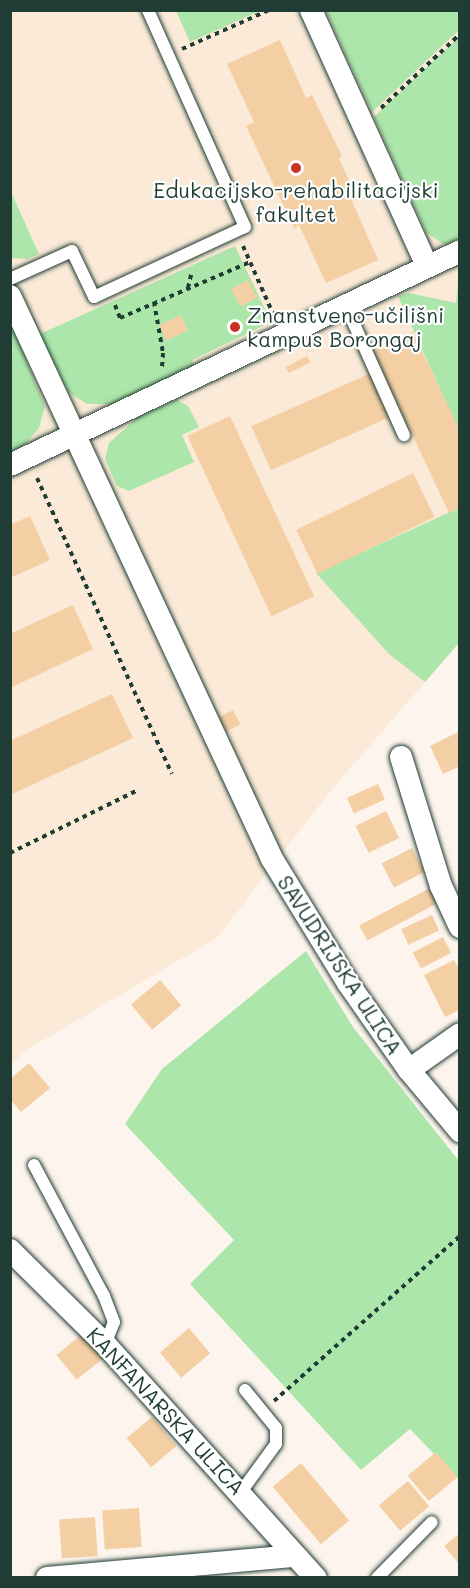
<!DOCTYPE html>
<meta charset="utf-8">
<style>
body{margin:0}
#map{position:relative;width:470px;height:1588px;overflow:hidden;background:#fdf5ed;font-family:Mali,sans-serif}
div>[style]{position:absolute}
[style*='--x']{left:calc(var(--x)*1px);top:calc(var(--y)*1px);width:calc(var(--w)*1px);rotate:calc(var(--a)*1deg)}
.built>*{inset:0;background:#faead7}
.green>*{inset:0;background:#ade6aa}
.building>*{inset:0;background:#f4cfa4;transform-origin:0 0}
.path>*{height:4px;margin-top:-2px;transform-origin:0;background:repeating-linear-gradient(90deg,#1f3d34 0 4.5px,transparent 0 9px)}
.roads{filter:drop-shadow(0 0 2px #1f3d34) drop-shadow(0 0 2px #1f3d34)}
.service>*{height:12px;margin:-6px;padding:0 6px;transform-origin:6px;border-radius:6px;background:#fff}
.minor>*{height:22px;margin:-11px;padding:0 11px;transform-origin:11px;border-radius:11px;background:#fff}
.dots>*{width:16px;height:16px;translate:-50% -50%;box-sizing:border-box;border:3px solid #fff;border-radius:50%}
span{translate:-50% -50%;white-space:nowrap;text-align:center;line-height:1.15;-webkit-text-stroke:4.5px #fff;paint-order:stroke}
.poi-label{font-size:21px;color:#1f3d34}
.left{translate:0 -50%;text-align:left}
.street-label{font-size:21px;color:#1f3d34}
.frame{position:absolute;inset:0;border:12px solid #1f3d34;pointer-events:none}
</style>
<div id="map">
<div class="built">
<div style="clip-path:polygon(11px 11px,459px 11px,459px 643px,328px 794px,217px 938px,25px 1051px,11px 1064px)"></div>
</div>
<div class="green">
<div style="clip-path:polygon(176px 11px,260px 11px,190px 42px)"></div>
<div style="clip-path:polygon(326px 11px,459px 11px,459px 30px,372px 112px)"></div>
<div style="clip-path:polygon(459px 37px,459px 241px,443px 244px,426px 232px,374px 117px)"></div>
<div style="clip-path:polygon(11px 192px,39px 254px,27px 259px,11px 258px)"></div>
<div style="clip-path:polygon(235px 246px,271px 322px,192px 360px,194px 366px,113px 404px,87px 404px,68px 392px,40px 334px)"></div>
<div style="clip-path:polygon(459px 274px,459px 431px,398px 296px,409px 293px,456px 303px)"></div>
<div style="clip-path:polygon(10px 321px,45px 406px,39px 428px,24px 446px,11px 452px)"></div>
<div style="clip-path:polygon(177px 400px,188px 406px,199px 427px,182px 435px,194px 462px,129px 491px,117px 486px,105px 459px,109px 443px,138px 417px)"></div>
<div style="clip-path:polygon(459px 508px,459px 643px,425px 682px,389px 654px,316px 573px)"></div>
<div style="clip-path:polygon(306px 951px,353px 1027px,459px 1161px,459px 1480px,410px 1429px,361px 1470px,190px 1284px,234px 1240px,125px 1124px,162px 1069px)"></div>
</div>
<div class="building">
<div style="clip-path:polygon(280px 40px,306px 98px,312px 95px,342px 156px,339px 158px,357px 198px,352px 201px,378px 260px,326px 283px,299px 225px,294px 228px,246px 126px,254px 122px,227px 64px)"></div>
<div style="left:248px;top:280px;width:20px;height:19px;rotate:63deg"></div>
<div style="left:181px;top:315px;width:17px;height:24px;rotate:65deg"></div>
<div style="clip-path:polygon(413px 332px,460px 431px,460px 508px,449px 513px,373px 351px)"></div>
<div style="left:307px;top:356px;width:7px;height:24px;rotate:63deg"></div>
<div style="left:371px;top:373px;width:48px;height:131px;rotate:66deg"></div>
<div style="left:230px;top:416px;width:199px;height:47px;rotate:65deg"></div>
<div style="left:413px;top:473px;width:49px;height:130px;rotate:64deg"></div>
<div style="clip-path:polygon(30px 516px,50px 560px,10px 578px,10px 525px)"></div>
<div style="clip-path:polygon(73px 605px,93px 649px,10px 688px,10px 634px)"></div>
<div style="clip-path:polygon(112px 694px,133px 738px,10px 795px,10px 741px)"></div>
<div style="left:233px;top:710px;width:16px;height:16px;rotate:63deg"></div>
<div style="clip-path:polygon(460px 731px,460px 766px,443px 774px,430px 746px)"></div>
<div style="left:378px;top:784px;width:17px;height:34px;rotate:66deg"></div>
<div style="left:386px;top:811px;width:30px;height:34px;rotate:64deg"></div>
<div style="left:412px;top:848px;width:27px;height:34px;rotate:63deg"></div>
<div style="left:430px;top:888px;width:17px;height:80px;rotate:62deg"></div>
<div style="left:432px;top:915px;width:17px;height:34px;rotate:65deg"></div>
<div style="left:443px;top:937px;width:18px;height:34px;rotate:63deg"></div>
<div style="clip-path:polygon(454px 960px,460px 970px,460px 1010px,445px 1017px,424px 975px)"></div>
<div style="left:160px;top:980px;width:33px;height:38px;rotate:50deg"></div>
<div style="clip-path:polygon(29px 1063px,50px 1088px,21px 1112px,10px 1099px,10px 1079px)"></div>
<div style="left:189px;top:1328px;width:33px;height:38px;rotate:50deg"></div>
<div style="left:86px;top:1331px;width:32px;height:38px;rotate:51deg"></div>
<div style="left:152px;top:1417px;width:38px;height:33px;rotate:50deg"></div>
<div style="left:436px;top:1452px;width:33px;height:37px;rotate:50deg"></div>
<div style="left:301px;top:1463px;width:75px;height:37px;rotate:50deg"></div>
<div style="left:408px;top:1481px;width:33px;height:38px;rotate:50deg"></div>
<div style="left:139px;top:1508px;width:39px;height:37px;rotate:86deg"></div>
<div style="left:95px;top:1517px;width:39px;height:36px;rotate:86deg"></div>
<div style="clip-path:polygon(460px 1533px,460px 1565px,444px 1546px)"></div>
</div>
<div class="path">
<div style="--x:182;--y:49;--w:95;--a:-24.1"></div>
<div style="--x:381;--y:108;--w:108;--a:-43.1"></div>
<div style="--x:243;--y:246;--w:77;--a:66.1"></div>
<div style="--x:188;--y:288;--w:17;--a:-77"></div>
<div style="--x:154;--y:302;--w:52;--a:80"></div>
<div style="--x:163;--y:353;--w:14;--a:94"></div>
<div style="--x:115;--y:305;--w:14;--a:69"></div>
<div style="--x:120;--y:318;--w:142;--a:-23.3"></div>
<div style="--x:37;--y:478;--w:325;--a:65.5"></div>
<div style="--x:10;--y:853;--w:143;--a:-26.2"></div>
<div style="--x:274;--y:1401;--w:249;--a:-41.6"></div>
</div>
<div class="roads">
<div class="service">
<div style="--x:10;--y:279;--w:68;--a:-24.3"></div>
<div style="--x:72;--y:251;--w:51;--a:64.4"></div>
<div style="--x:94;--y:297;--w:166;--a:-24.9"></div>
<div style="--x:245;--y:227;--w:238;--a:-114.1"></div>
<div style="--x:345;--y:304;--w:144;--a:65.8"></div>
<div style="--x:34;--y:1165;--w:149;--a:61.9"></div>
<div style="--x:104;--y:1296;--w:28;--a:69"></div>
<div style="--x:114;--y:1322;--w:24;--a:112"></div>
<div style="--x:241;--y:1492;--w:59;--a:-53.9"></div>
<div style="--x:276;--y:1444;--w:16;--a:-90"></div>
<div style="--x:276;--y:1428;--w:49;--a:-129.2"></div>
<div style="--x:377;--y:1578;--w:78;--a:-45.5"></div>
</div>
<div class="minor">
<div style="--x:311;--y:10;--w:281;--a:65.6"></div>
<div style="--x:10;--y:296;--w:621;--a:65.04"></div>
<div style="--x:272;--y:859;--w:145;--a:58.5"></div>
<div style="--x:348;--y:983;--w:106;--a:55"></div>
<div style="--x:409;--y:1070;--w:80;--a:50.1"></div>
<div style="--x:10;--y:465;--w:498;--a:-25.4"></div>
<div style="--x:401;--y:757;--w:135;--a:72.8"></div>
<div style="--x:441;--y:886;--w:45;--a:65.1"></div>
<div style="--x:409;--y:1070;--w:62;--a:-35.2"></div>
<div style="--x:10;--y:1250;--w:134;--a:44.7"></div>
<div style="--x:105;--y:1344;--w:315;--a:48"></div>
<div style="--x:47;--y:1578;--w:249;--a:-5.1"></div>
</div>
</div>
<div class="dots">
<div style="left:296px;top:168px;background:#c8321e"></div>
<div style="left:235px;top:327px;background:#c8321e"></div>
</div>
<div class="poi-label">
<span style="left:296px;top:202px">Edukacijsko-rehabilitacijski<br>fakultet</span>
<span class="left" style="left:247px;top:327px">Znanstveno-učilišni<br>kampus Borongaj</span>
</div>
<div class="street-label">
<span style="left:340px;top:965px;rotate:57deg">SAVUDRIJSKA ULICA</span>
<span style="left:166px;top:1411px;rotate:47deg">KANFANARSKA ULICA</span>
</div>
<div class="frame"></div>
</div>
